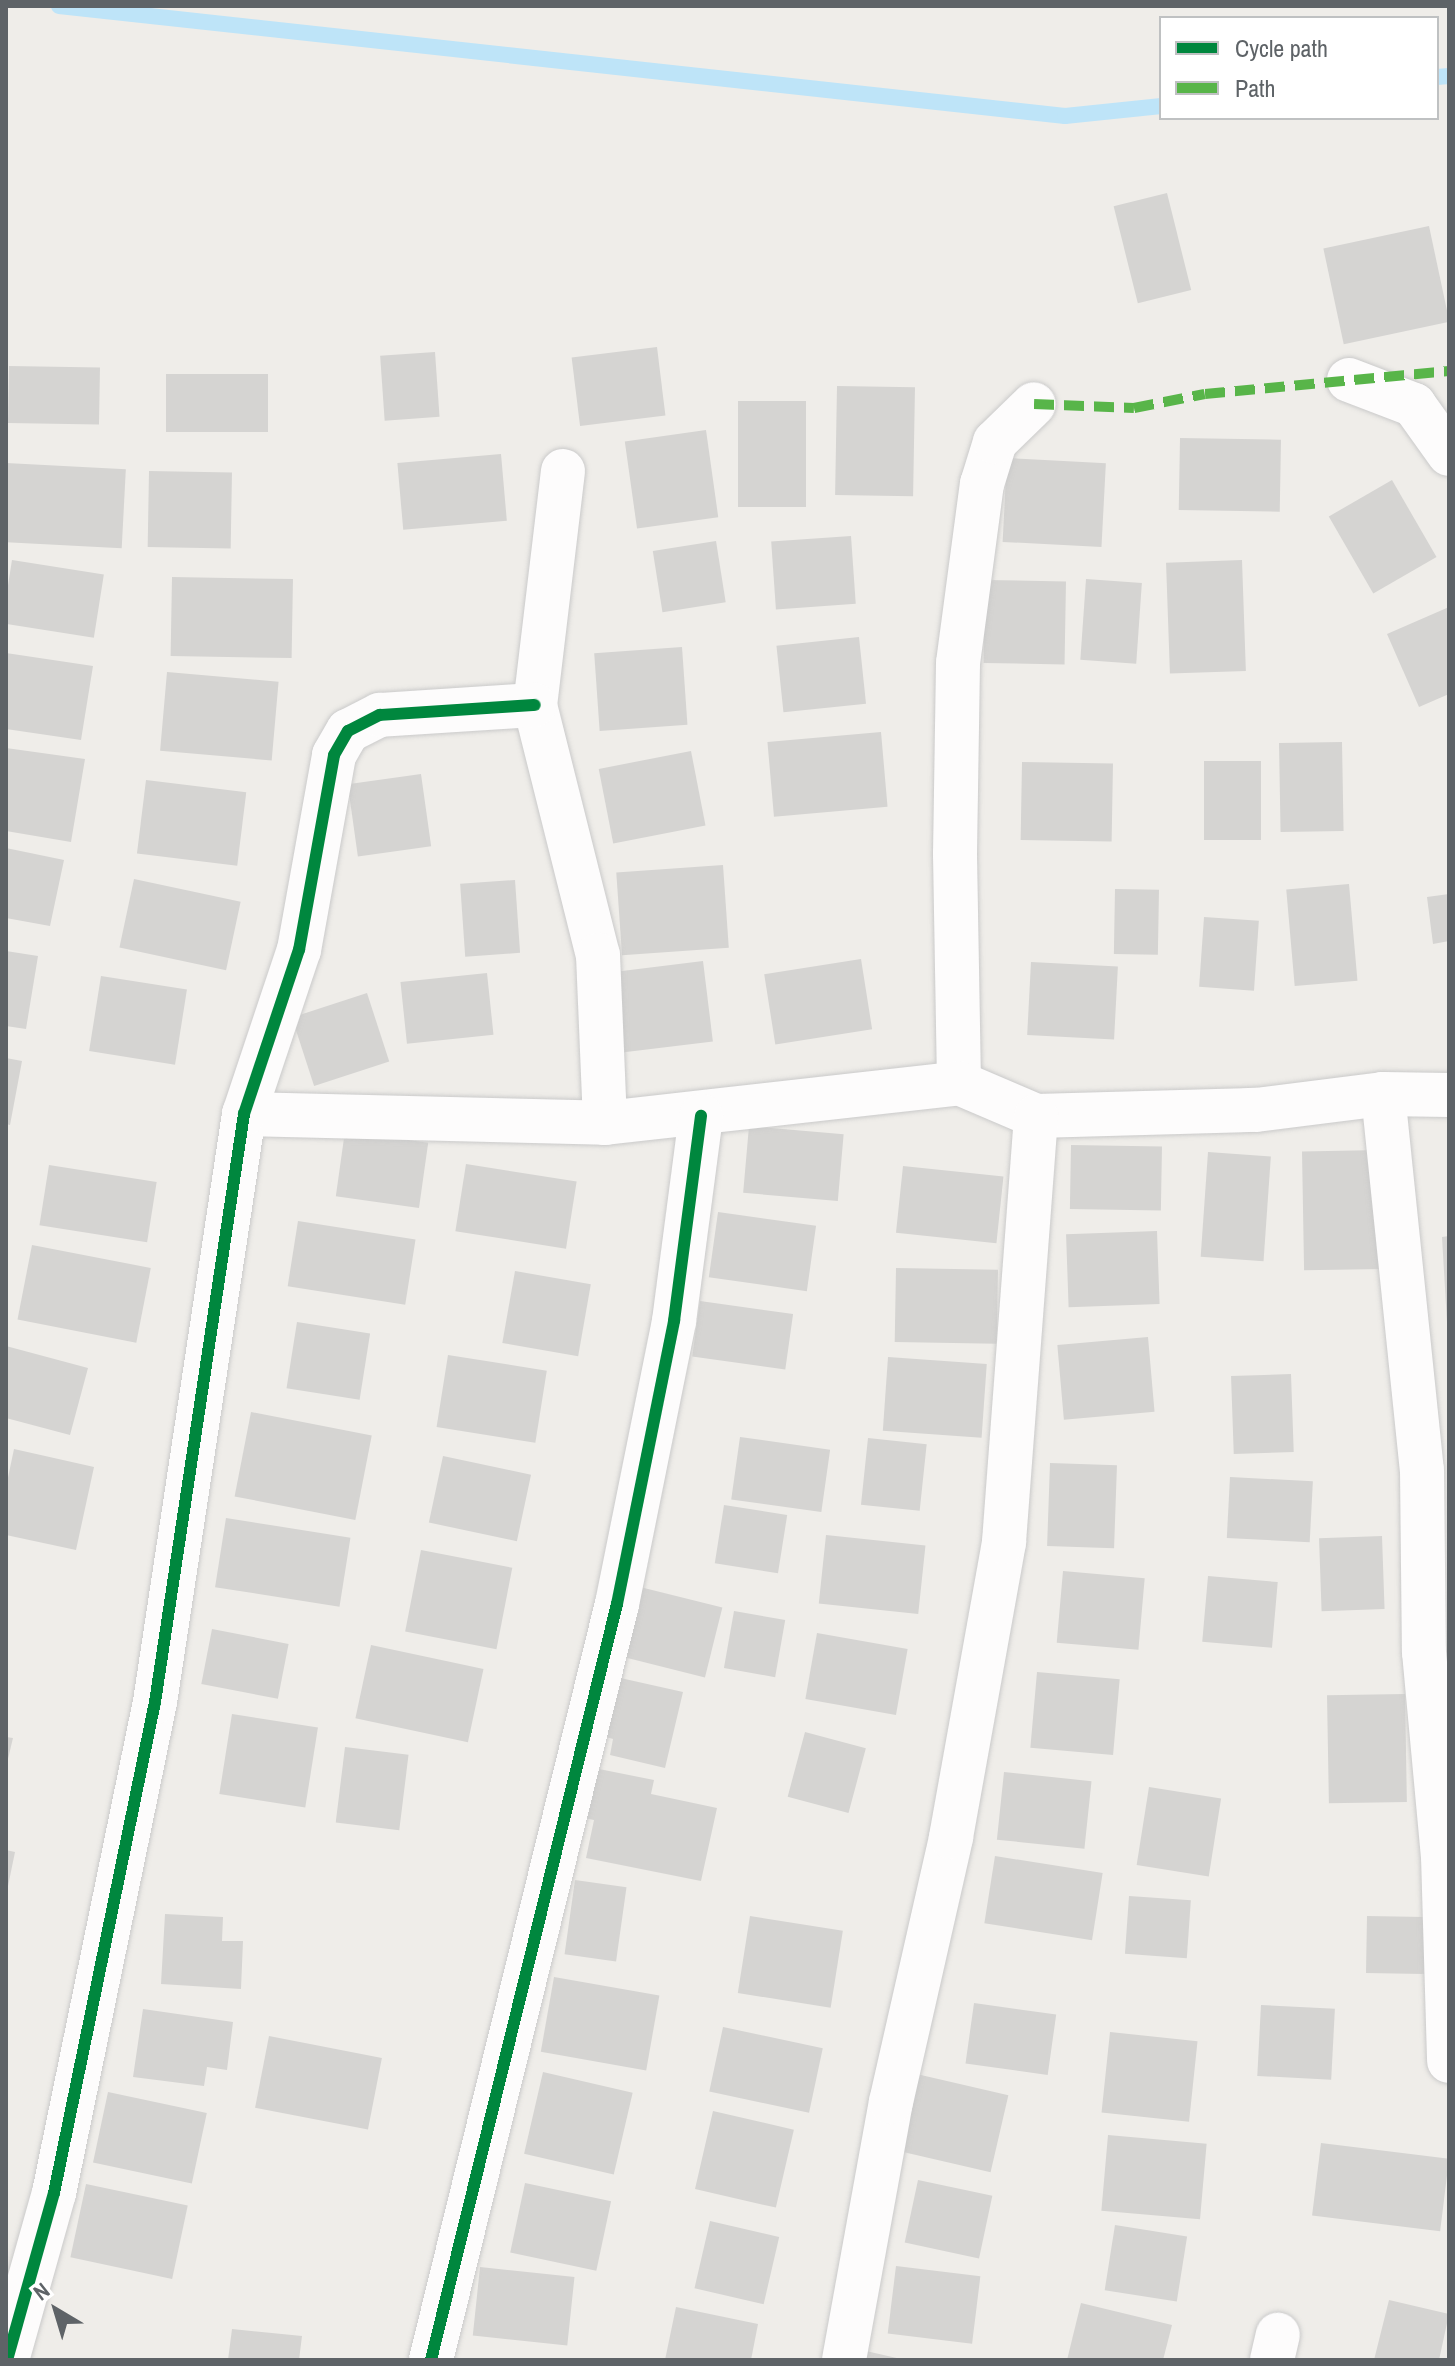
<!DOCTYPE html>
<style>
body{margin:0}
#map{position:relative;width:1455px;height:2366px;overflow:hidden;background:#efede9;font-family:"Archivo Narrow",sans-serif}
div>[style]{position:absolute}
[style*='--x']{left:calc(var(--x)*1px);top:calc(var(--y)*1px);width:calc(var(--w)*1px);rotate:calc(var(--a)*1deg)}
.stream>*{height:16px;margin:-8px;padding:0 8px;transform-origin:8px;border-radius:8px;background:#bee4f8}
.building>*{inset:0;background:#d5d4d2;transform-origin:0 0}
.roads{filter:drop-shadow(0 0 2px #cacaca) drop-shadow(0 0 2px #cacaca)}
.minor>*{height:44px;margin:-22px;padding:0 22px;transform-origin:22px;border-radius:22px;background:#fdfcfc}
.quiet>*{height:10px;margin-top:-5px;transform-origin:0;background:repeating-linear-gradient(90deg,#58b549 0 20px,transparent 0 30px)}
.cycleway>*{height:12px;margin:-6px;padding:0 6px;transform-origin:6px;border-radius:6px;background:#00873e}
span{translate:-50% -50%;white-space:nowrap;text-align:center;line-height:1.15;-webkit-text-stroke:8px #fff;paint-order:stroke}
.frame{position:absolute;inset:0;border:8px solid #5e6367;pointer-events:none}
.legend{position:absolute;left:1159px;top:16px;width:280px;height:104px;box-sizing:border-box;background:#fff;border:2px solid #bfc1c2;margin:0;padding:10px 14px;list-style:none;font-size:24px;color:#5e6367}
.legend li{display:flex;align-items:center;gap:16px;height:40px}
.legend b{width:40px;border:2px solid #bfc1c2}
.north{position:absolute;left:16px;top:2270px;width:80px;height:80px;-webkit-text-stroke:6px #fff;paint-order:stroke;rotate:322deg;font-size:22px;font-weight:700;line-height:32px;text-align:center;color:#5e6367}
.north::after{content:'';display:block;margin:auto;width:28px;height:36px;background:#5e6367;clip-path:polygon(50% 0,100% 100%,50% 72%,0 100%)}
</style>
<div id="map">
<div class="stream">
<div style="--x:59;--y:6;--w:1012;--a:6.24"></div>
<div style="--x:1065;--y:116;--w:97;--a:-5.9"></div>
<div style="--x:1437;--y:77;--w:12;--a:-5"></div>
</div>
<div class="building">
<div style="left:1167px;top:193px;width:100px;height:55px;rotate:76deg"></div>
<div style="left:1429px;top:226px;width:98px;height:108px;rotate:78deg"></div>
<div style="left:657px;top:347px;width:69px;height:86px;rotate:83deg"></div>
<div style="left:435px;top:352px;width:65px;height:55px;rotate:86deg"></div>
<div style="left:9px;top:366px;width:91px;height:57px;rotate:1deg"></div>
<div style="left:268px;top:374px;width:58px;height:102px;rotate:90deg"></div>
<div style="left:837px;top:386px;width:78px;height:109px;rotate:1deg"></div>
<div style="left:738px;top:401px;width:68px;height:106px"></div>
<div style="left:706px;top:430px;width:88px;height:82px;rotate:82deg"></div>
<div style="left:1180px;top:438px;width:101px;height:72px;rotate:1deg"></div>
<div style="left:501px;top:454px;width:67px;height:104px;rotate:85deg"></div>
<div style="left:1007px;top:458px;width:99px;height:84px;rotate:3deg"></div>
<div style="left:6px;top:463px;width:120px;height:79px;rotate:3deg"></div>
<div style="left:149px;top:471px;width:83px;height:76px;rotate:1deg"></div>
<div style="left:1392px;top:480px;width:89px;height:73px;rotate:60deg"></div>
<div style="left:851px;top:536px;width:68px;height:80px;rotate:86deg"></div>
<div style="left:716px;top:541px;width:62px;height:64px;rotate:81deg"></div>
<div style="left:12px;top:560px;width:93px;height:64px;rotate:9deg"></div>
<div style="left:1242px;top:560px;width:111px;height:76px;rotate:88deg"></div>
<div style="left:172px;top:577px;width:121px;height:79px;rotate:1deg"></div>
<div style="left:1086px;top:579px;width:56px;height:81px;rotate:4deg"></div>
<div style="left:985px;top:580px;width:81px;height:83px;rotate:1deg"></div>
<div style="clip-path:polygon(1449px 607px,1449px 694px,1419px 707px,1387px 634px)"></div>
<div style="left:859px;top:637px;width:67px;height:83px;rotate:84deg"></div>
<div style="left:682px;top:647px;width:78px;height:88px;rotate:86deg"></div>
<div style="clip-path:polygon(6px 653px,93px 666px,81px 740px,6px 729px)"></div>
<div style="left:167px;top:672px;width:112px;height:79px;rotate:5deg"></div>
<div style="left:881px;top:732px;width:75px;height:114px;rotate:85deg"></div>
<div style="left:1342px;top:742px;width:89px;height:63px;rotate:89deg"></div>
<div style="clip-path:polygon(6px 748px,85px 759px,71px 842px,6px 831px)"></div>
<div style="left:691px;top:751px;width:76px;height:94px;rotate:79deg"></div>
<div style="left:1204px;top:761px;width:57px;height:79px"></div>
<div style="left:1022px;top:762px;width:91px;height:78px;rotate:1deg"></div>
<div style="left:421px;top:774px;width:73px;height:74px;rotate:82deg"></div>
<div style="left:146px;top:780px;width:101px;height:74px;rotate:7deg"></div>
<div style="clip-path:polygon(6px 848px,64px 860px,50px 926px,6px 918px)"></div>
<div style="left:723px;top:865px;width:83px;height:107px;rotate:86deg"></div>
<div style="left:134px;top:879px;width:109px;height:70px;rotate:12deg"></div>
<div style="left:515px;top:880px;width:73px;height:55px;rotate:86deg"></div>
<div style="left:1349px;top:884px;width:97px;height:63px;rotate:85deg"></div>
<div style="left:1115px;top:889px;width:44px;height:65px;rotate:1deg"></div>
<div style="clip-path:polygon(1449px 894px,1449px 941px,1433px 944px,1427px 897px)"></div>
<div style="left:1204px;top:917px;width:55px;height:70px;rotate:4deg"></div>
<div style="clip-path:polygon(6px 951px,38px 956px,26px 1029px,6px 1026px)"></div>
<div style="left:861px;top:959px;width:71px;height:98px;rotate:81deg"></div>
<div style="left:703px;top:961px;width:81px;height:102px;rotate:83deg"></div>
<div style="left:1031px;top:962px;width:87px;height:73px;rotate:3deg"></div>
<div style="left:487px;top:973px;width:62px;height:87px;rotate:84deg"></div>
<div style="left:101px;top:976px;width:87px;height:76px;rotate:9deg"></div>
<div style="left:367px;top:993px;width:72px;height:79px;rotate:72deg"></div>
<div style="clip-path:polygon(6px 1058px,22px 1061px,10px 1125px,6px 1124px)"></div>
<div style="left:749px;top:1126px;width:95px;height:67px;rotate:5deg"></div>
<div style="left:345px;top:1131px;width:84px;height:66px;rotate:8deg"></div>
<div style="left:1071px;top:1145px;width:91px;height:64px;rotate:1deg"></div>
<div style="left:1381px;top:1150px;width:119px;height:79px;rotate:89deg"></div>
<div style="left:1208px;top:1152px;width:63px;height:105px;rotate:4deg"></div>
<div style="left:466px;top:1164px;width:112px;height:68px;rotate:9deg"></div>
<div style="left:49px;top:1165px;width:109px;height:61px;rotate:9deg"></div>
<div style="left:903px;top:1166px;width:101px;height:67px;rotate:6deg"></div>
<div style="left:718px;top:1212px;width:99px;height:66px;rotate:8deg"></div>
<div style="left:298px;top:1221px;width:119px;height:66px;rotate:9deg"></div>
<div style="left:1157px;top:1231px;width:73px;height:91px;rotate:88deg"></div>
<div style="clip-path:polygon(1449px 1236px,1449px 1321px,1447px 1322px,1442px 1237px)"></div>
<div style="left:32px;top:1245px;width:121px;height:76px;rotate:11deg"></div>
<div style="left:896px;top:1268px;width:102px;height:74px;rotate:1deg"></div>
<div style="left:515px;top:1271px;width:77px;height:73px;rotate:10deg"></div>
<div style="left:700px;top:1301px;width:94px;height:56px;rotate:8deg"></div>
<div style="left:297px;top:1322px;width:74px;height:67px;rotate:9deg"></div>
<div style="left:1148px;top:1337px;width:75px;height:91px;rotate:85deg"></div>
<div style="clip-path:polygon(6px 1346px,88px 1368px,70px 1435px,6px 1418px)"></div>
<div style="left:448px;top:1355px;width:100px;height:73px;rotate:9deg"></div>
<div style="left:888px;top:1357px;width:99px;height:74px;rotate:4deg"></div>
<div style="left:1291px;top:1374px;width:78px;height:60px;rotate:88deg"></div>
<div style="left:251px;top:1412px;width:123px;height:86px;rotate:11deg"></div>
<div style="left:740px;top:1437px;width:91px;height:63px;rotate:8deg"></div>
<div style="left:868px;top:1438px;width:59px;height:67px;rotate:6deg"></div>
<div style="clip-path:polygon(14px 1449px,94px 1467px,76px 1550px,6px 1535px,6px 1487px)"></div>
<div style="left:443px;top:1456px;width:90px;height:68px;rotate:12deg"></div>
<div style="left:1050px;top:1463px;width:67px;height:83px;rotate:2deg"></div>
<div style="left:1230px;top:1477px;width:83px;height:61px;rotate:3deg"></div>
<div style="left:724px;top:1505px;width:64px;height:59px;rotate:9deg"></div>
<div style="left:226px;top:1518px;width:126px;height:70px;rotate:9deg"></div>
<div style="left:826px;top:1535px;width:100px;height:69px;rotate:6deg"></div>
<div style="left:1382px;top:1536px;width:73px;height:63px;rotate:88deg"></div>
<div style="left:421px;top:1550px;width:93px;height:83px;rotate:11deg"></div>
<div style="left:1063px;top:1571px;width:82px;height:72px;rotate:5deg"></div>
<div style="left:1208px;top:1576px;width:70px;height:66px;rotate:5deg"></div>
<div style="left:636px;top:1586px;width:89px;height:72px;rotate:14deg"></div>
<div style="left:734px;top:1611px;width:52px;height:58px;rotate:10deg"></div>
<div style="left:212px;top:1629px;width:78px;height:56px;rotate:11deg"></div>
<div style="left:817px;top:1633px;width:92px;height:67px;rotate:10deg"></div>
<div style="left:371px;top:1645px;width:115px;height:75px;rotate:12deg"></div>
<div style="left:1037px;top:1672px;width:83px;height:76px;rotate:5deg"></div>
<div style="clip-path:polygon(616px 1677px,683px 1692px,665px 1768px,610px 1755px,613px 1739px,602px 1736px)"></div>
<div style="left:1405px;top:1694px;width:108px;height:78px;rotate:89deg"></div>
<div style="left:232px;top:1714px;width:87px;height:81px;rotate:9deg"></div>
<div style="left:805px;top:1732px;width:63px;height:67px;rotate:15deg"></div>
<div style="clip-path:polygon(6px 1737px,13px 1738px,7px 1763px,6px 1763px)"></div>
<div style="left:345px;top:1747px;width:64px;height:76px;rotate:7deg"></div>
<div style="clip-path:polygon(594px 1768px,654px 1780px,651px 1794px,717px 1808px,701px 1881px,586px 1858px,594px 1820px,583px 1818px)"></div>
<div style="left:1004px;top:1772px;width:88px;height:68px;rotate:6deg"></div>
<div style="left:1149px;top:1787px;width:73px;height:79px;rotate:9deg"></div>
<div style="clip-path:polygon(6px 1850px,15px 1852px,7px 1891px,6px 1891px)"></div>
<div style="left:995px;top:1856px;width:109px;height:68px;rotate:9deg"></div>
<div style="left:575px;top:1880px;width:52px;height:75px;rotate:8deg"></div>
<div style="left:1129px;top:1896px;width:62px;height:58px;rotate:4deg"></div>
<div style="clip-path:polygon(165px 1914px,223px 1917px,222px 1941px,243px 1941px,241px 1989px,161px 1984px)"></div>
<div style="left:750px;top:1916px;width:94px;height:78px;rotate:9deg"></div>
<div style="left:1367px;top:1916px;width:58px;height:57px;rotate:1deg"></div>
<div style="left:554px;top:1977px;width:107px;height:76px;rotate:10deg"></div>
<div style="left:974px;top:2003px;width:83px;height:61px;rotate:8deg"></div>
<div style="left:1261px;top:2005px;width:74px;height:71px;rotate:3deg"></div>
<div style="clip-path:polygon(143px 2009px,233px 2022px,227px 2070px,207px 2067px,204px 2086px,133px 2077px)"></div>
<div style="left:723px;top:2027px;width:102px;height:66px;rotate:12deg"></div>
<div style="left:1110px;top:2032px;width:88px;height:81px;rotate:6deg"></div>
<div style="left:269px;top:2036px;width:115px;height:73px;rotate:11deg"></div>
<div style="left:543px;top:2072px;width:92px;height:84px;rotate:13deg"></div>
<div style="left:908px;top:2072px;width:103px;height:79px;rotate:13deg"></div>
<div style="left:108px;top:2092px;width:101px;height:72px;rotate:12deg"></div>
<div style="left:713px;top:2111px;width:83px;height:80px;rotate:13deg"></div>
<div style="left:1108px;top:2135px;width:99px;height:76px;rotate:5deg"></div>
<div style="left:1321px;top:2143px;width:129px;height:73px;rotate:7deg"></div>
<div style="left:918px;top:2180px;width:76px;height:64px;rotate:12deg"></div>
<div style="left:525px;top:2183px;width:88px;height:71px;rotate:12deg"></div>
<div style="left:86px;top:2184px;width:104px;height:75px;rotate:12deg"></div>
<div style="left:710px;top:2221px;width:71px;height:69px;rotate:13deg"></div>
<div style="left:1115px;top:2225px;width:73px;height:66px;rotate:9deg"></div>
<div style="left:896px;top:2266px;width:85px;height:68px;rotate:7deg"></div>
<div style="left:480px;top:2267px;width:95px;height:69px;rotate:6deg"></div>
<div style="clip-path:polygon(1389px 2300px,1449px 2314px,1439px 2360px,1374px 2360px)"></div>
<div style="clip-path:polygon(1081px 2303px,1172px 2325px,1163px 2360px,1067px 2360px)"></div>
<div style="clip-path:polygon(676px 2307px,758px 2324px,751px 2360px,665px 2360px)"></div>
<div style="clip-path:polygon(232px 2329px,302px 2336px,299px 2360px,228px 2360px)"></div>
<div style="clip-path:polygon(866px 2351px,901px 2359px,901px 2360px,864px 2360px)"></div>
</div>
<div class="roads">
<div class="minor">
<div style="--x:1349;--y:380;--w:70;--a:21"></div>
<div style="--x:1414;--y:405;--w:60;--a:54.5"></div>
<div style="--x:563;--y:471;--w:236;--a:96.8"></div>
<div style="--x:535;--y:705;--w:258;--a:75.9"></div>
<div style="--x:598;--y:955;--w:168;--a:87.6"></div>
<div style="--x:959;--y:1083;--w:229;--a:-91"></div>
<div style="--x:955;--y:854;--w:191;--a:-89.1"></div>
<div style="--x:958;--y:663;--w:181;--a:-82.4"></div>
<div style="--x:982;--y:484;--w:44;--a:-72.8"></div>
<div style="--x:995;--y:442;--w:54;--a:-44.3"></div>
<div style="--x:1383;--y:1094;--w:378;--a:84.1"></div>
<div style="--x:1422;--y:1470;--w:182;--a:89.4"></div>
<div style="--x:1424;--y:1652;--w:205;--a:84.7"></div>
<div style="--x:1443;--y:1856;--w:205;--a:88.3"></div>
<div style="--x:244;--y:1114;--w:361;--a:1.4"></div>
<div style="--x:605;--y:1123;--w:356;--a:-6.4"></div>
<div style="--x:959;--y:1083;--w:84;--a:23.2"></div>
<div style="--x:1036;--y:1116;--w:220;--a:-1.6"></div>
<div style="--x:1256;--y:1110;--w:128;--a:-7.2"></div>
<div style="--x:1383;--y:1094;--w:66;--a:0.9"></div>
<div style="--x:7;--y:2360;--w:173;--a:-74.3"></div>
<div style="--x:54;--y:2193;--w:501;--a:-78.38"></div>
<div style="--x:155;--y:1702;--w:595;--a:-81.39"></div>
<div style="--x:244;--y:1114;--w:173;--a:-71.5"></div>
<div style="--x:299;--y:950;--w:198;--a:-79.8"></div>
<div style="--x:334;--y:755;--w:28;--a:-60"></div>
<div style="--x:348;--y:731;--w:36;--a:-27"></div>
<div style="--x:380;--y:715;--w:155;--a:-3.7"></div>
<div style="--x:431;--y:2360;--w:779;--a:-76.18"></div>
<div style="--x:617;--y:1604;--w:289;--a:-78.6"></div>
<div style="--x:674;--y:1321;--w:207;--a:-82.5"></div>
<div style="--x:844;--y:2360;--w:262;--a:-79.7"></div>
<div style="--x:891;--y:2102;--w:272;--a:-77.2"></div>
<div style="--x:951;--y:1837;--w:300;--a:-79.8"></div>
<div style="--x:1004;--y:1542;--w:427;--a:-85.7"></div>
<div style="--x:1272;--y:2360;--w:26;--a:-77"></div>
</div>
</div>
<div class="quiet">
<div style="--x:1034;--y:404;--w:100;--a:2.3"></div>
<div style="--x:1134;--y:408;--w:72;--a:-11.2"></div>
<div style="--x:1205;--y:394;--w:245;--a:-5.4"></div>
</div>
<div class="cycleway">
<div style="--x:7;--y:2360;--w:173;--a:-74.3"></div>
<div style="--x:54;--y:2193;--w:501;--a:-78.38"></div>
<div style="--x:155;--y:1702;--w:595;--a:-81.39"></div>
<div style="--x:244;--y:1114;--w:173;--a:-71.5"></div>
<div style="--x:299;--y:950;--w:198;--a:-79.8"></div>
<div style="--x:334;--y:755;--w:28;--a:-60"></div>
<div style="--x:348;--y:731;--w:36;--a:-27"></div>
<div style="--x:380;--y:715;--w:155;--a:-3.7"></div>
<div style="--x:431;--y:2360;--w:779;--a:-76.18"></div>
<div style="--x:617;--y:1604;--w:289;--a:-78.6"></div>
<div style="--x:674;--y:1321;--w:207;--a:-82.5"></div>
</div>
<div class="frame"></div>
<ul class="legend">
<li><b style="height:10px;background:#00873e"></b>Cycle path</li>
<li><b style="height:10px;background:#58b549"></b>Path</li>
</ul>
<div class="north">N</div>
</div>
